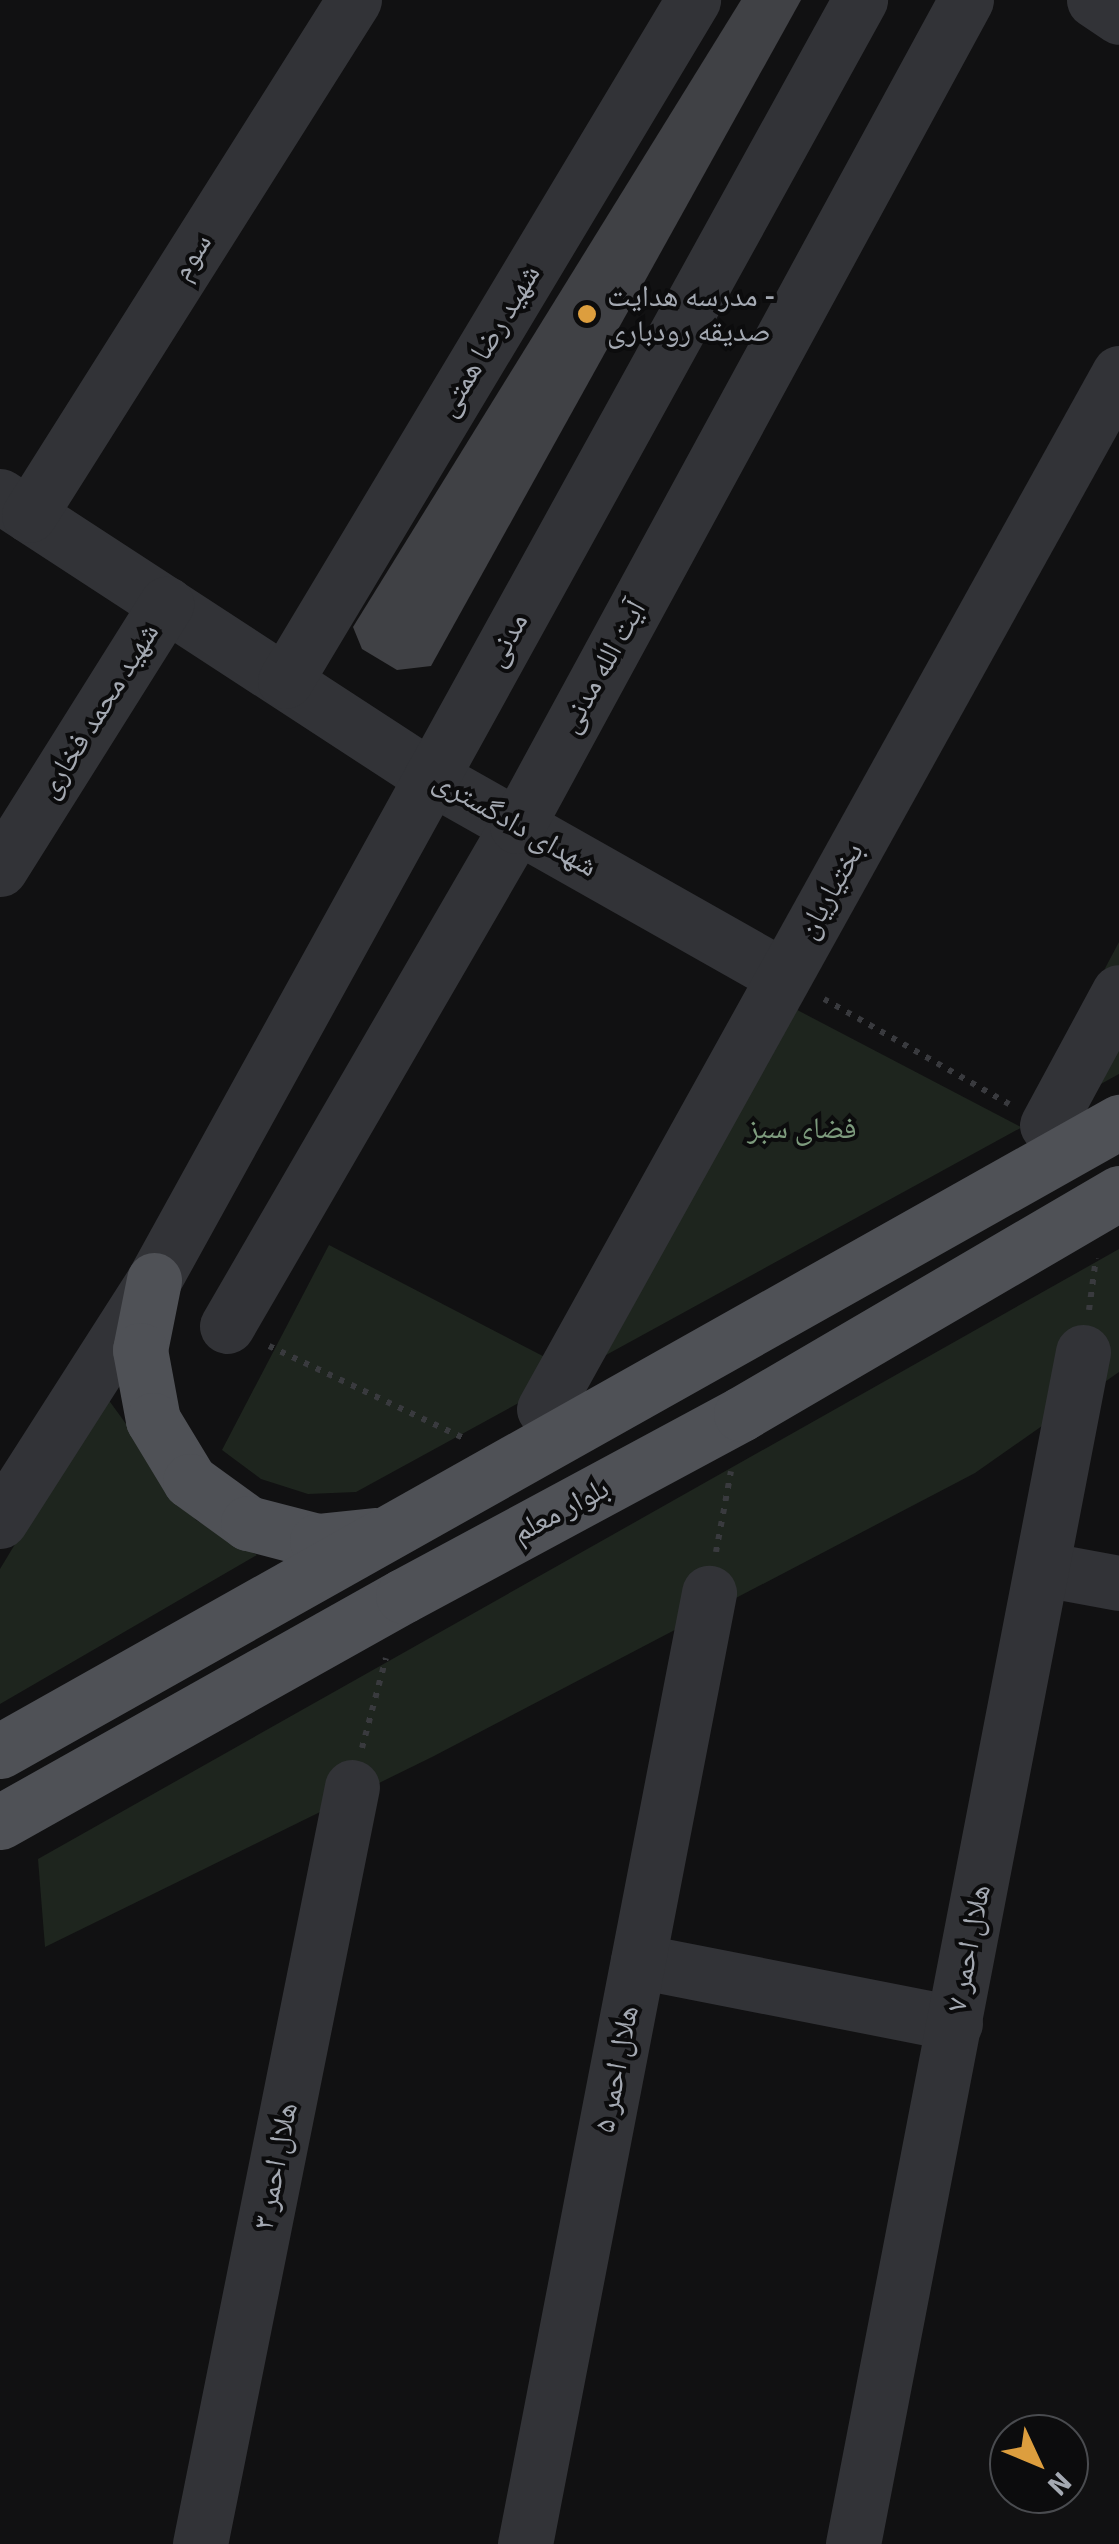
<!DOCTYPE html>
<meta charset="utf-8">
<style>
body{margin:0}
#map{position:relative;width:1119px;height:2544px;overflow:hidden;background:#111112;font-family:Signika,"Noto Naskh Arabic",sans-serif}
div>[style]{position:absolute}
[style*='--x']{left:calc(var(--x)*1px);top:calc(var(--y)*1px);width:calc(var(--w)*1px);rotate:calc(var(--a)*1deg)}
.green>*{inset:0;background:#1e251e}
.building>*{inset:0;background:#404145}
.path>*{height:6px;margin-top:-3px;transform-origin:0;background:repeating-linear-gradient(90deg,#393a3e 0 5px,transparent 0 13px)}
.minor>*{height:55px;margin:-27.5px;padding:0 27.5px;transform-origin:27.5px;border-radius:27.5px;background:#323337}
.major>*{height:55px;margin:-27.5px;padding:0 27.5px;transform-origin:27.5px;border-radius:27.5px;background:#4f5156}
.dots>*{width:28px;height:28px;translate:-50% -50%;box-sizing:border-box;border:5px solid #0c0c0d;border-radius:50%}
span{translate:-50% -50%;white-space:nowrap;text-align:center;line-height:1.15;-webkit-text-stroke:8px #0c0c0d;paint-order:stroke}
.street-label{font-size:30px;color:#a4a9b2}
.poi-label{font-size:30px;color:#a4a9b2}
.left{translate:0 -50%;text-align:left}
.park-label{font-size:30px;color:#7d9b7d}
.north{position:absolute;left:989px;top:2414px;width:100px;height:100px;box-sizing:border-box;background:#0c0c0d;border:2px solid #494b4f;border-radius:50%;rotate:134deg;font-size:28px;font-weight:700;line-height:40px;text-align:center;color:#a4a9b2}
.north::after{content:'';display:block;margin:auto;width:35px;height:45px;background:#dd9e3e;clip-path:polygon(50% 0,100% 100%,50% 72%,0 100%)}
</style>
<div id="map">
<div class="green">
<div style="clip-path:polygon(1119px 942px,1119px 1074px,356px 1492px,308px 1494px,261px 1479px,222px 1450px,329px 1245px,564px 1367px,759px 990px,1021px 1127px)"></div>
<div style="clip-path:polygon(1119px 1249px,1119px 1372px,975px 1473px,432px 1757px,45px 1947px,38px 1859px)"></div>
<div style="clip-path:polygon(105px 1395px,196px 1520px,257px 1555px,0 1704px,0 1569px)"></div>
</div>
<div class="building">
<div style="clip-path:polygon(741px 0,801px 0,431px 666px,397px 670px,362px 649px,353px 627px)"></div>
</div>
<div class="path">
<div style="--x:824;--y:999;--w:213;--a:29.6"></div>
<div style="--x:1089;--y:1310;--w:52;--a:-82.3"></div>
<div style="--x:269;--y:1346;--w:218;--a:25.3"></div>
<div style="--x:716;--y:1552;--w:82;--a:-79.5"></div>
<div style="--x:362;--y:1748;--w:93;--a:-75.1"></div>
</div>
<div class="minor">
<div style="--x:1094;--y:0;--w:30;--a:34"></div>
<div style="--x:0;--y:496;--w:515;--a:33.1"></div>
<div style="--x:431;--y:777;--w:404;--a:29.5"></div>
<div style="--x:29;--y:515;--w:609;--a:-57.75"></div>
<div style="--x:285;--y:681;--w:794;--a:-59.07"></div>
<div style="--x:0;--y:869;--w:313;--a:-57.9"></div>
<div style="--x:1047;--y:1125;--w:151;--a:-61.6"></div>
<div style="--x:227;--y:1326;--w:578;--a:-59.89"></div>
<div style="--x:517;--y:826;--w:940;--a:-61.47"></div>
<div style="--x:544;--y:1409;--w:1185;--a:-60.97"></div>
<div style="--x:0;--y:1521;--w:286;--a:-57.4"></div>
<div style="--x:154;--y:1280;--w:1462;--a:-61.12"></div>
<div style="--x:1043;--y:1569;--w:77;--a:10.4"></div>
<div style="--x:638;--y:1961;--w:323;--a:11.1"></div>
<div style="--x:200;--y:2544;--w:772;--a:-78.65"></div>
<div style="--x:525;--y:2544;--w:969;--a:-79.05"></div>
<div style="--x:853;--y:2544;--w:1214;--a:-79.08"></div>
</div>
<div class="major">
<div style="--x:154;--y:1280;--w:71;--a:101.3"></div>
<div style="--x:140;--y:1350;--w:71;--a:79.5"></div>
<div style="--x:153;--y:1420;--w:71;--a:58.8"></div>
<div style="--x:190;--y:1481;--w:72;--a:35.9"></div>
<div style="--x:248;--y:1523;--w:71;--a:14.6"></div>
<div style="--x:317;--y:1541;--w:58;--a:-5.9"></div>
<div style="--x:0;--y:1751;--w:1284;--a:-29.34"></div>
<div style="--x:0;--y:1822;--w:462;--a:-29.3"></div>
<div style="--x:403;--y:1596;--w:384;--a:-28.3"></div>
<div style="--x:741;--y:1414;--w:438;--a:-30.3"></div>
</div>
<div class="dots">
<div style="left:587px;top:314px;background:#dd9e3e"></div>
</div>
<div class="street-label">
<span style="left:192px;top:257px;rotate:-58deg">سوم</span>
<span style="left:489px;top:341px;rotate:-59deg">شهید رضا همتی</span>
<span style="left:507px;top:640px;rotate:-61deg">مدنی</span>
<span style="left:603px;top:667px;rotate:-61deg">آیت الله مدنی</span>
<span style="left:99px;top:711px;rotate:-58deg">شهید محمد فخاری</span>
<span style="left:515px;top:824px;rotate:30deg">شهدای دادگستری</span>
<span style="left:831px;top:891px;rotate:-61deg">بختیاریان</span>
<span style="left:561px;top:1511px;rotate:-28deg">بلوار معلم</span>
<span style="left:969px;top:1948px;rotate:-79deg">هلال احمر ۷</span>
<span style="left:617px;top:2069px;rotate:-79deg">هلال احمر ۵</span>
<span style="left:276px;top:2166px;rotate:-79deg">هلال احمر ۳</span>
</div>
<div class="poi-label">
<span class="left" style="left:607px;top:314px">مدرسه هدایت -<br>صدیقه رودباری</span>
</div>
<div class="park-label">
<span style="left:802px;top:1129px">فضای سبز</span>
</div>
<div class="north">N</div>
</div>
